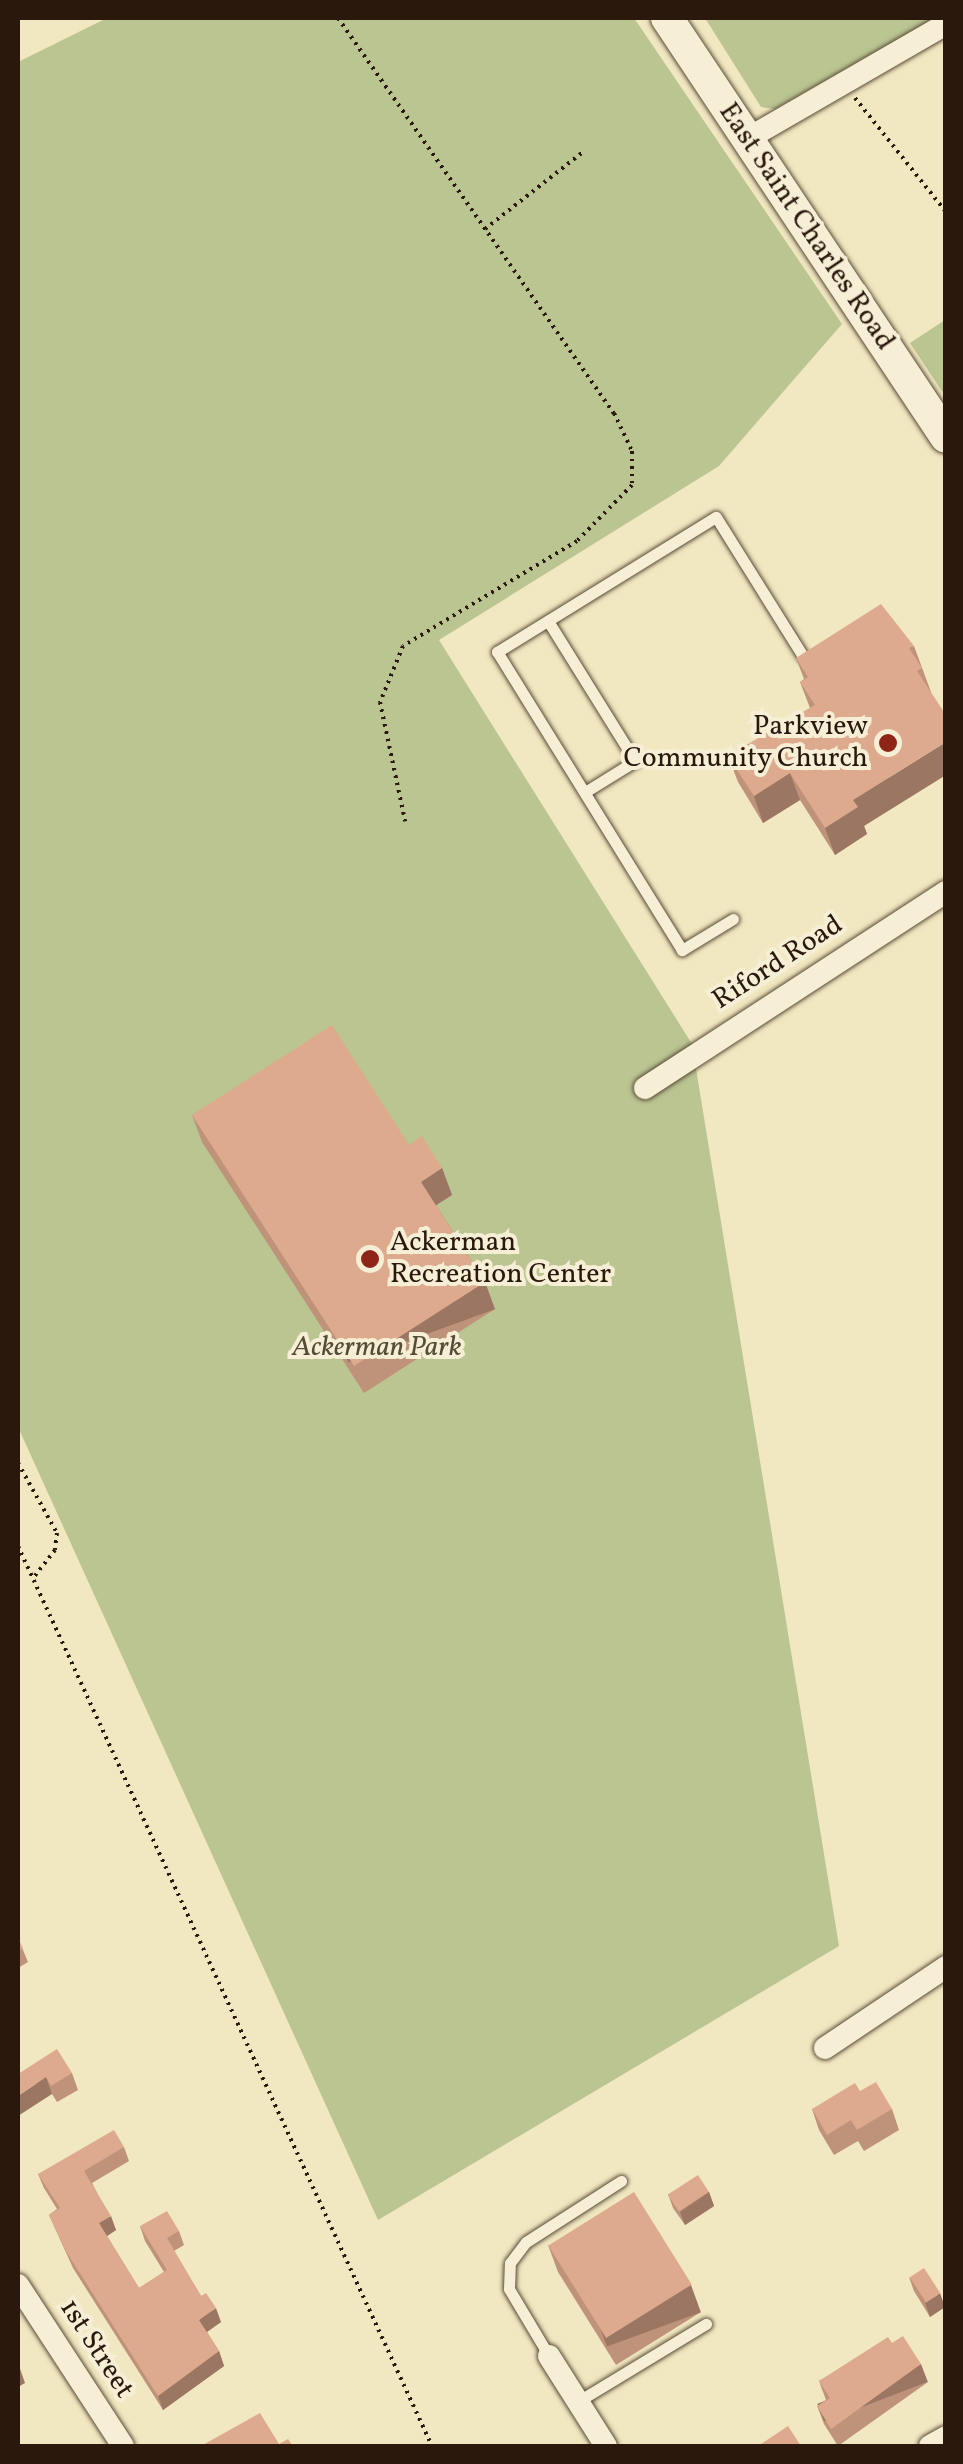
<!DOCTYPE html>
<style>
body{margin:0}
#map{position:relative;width:963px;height:2464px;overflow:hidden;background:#f1e7c0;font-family:Vollkorn,serif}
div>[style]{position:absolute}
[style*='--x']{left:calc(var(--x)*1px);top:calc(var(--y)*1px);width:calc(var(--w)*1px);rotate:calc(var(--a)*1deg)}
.green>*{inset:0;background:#bac592}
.path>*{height:4px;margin-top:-2px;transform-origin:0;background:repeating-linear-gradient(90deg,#29180b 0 2.5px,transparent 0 7.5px)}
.roads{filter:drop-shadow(0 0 2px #5b4c38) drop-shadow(0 0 2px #5b4c38)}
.service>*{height:11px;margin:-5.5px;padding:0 5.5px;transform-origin:5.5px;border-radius:5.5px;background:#f6efd6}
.minor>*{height:22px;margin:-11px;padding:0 11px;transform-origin:11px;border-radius:11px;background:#f6efd6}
.secondary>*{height:32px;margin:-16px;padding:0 16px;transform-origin:16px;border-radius:16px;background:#f6efd6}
.wall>*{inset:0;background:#bf927a}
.shaded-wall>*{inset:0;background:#9b7763;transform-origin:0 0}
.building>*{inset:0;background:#deaa8e;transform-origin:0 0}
.dots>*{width:28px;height:28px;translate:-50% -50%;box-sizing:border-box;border:5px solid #f6efd6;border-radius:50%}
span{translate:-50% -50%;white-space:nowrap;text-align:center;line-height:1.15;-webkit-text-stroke:8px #f6efd6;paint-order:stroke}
.street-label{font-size:28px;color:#29180b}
.poi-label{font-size:28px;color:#29180b}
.right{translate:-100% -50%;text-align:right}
.left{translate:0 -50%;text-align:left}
.park-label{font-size:28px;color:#544c34;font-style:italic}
.frame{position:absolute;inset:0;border:20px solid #29180b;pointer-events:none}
</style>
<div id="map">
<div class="green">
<div style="clip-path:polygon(107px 18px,634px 18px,842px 324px,719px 466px,439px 640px,692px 1044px,839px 1946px,378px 2220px,18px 1427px,18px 62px)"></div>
<div style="clip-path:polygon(705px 18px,936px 18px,775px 109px,761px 107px)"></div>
<div style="clip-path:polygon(945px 320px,945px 396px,910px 343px)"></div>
</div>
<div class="path">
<div style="--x:338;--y:18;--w:482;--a:55.1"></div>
<div style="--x:614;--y:413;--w:42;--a:64.7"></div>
<div style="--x:632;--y:451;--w:34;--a:90"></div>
<div style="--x:632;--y:485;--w:78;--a:134.5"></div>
<div style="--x:577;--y:541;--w:203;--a:148.9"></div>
<div style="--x:403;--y:646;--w:61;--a:112.3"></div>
<div style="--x:380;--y:702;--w:122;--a:78.1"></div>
<div style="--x:855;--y:98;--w:146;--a:51.4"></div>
<div style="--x:485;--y:229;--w:126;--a:-38.2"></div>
<div style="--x:18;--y:1463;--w:80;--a:60.9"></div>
<div style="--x:57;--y:1533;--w:17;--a:97"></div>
<div style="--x:55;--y:1550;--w:36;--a:128"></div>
<div style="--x:18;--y:1546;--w:991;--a:65.3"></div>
</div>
<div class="roads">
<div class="service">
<div style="--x:548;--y:621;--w:165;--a:58.1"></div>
<div style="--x:635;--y:761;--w:59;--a:148.2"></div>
<div style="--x:733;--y:919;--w:60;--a:148.7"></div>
<div style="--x:682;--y:950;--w:351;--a:-121.8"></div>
<div style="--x:497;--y:652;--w:257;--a:-31.7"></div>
<div style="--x:716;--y:517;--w:164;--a:58"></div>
<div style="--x:549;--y:2356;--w:78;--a:-120.8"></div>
<div style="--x:509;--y:2289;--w:26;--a:-88"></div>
<div style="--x:510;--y:2263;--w:26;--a:-53"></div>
<div style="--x:526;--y:2242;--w:113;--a:-32.7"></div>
<div style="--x:577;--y:2402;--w:151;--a:-31.2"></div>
</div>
<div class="minor">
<div style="--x:747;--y:139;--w:230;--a:-30"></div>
<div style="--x:645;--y:1088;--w:359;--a:-33.1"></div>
<div style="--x:825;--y:2048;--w:146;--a:-33.8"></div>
<div style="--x:18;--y:2285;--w:192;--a:56.9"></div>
<div style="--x:549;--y:2356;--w:107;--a:57.7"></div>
<div style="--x:930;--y:2446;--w:18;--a:-29"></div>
</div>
<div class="secondary">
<div style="--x:667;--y:18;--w:503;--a:56.34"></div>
</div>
</div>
<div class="wall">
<div style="clip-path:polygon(914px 646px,931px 692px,864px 826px,867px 834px,835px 855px,800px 800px,763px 823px,738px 782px,728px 756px,810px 708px,800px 682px,804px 679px,796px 658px)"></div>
<div style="clip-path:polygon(192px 1115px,409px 1145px,442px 1168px,452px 1195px,436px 1205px,485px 1282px,495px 1309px,364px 1393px,202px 1142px)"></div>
<div style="clip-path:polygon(18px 1938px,28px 1962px,18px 1968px)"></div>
<div style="clip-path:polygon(72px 2073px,78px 2090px,57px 2102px,52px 2094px,18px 2074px)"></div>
<div style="clip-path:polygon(860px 2091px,892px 2109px,899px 2130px,864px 2151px,858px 2141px,834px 2155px,819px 2130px,812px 2109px)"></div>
<div style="clip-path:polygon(124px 2147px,129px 2161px,92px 2183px,116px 2230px,107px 2236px,139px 2288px,164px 2272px,145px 2241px,140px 2226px,179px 2231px,184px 2245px,174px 2251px,201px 2296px,221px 2322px,207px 2332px,219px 2351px,224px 2366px,163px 2410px,73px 2268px,49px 2215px,57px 2209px,44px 2188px,38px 2174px)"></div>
<div style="clip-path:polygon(709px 2192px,714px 2206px,685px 2225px,673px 2208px,668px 2194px)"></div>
<div style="clip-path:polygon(548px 2245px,701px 2312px,616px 2365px,558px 2272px)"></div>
<div style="clip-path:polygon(909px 2277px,945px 2307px,930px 2317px,914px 2291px)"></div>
<div style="clip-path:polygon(892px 2343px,928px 2382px,838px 2446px,824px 2424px,817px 2406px,826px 2400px,819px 2381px)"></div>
</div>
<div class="shaded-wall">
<div style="clip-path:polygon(946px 742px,946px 775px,864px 826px,867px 834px,835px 855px,825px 828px,853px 800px)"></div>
<div style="clip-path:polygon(790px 773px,800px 800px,763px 823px,754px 796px)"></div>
<div style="clip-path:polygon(442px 1168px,452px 1195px,430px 1209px,421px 1182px)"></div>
<div style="left:485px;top:1282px;width:29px;height:156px;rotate:70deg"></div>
<div style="clip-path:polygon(46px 2077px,52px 2094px,18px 2116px,18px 2096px)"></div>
<div style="clip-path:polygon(709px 2192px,714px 2206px,685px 2225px,680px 2212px)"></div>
<div style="clip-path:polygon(111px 2216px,116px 2230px,104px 2238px,99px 2223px)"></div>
<div style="left:691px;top:2285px;width:29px;height:100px;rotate:70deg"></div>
<div style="clip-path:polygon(940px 2293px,945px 2307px,930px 2317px,925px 2303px)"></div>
<div style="clip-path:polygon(216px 2308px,221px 2322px,204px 2334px,199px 2320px)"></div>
<div style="clip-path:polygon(219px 2351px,224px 2366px,163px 2410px,158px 2396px)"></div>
<div style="clip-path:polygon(18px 2363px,25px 2383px,18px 2387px)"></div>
<div style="left:921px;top:2364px;width:19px;height:111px;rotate:69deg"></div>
</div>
<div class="building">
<div style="clip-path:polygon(881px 604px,914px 646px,909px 648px,922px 668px,917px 671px,946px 715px,946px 742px,853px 800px,858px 807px,825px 828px,790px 773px,754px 796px,728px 756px,815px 705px,800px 682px,808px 677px,796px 658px)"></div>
<div style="clip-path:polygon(332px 1025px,409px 1145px,422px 1136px,442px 1168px,421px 1182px,485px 1282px,354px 1366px,192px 1115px)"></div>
<div style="clip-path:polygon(18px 1938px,23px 1948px,18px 1951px)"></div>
<div style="clip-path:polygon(57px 2049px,72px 2073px,51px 2086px,46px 2077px,18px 2096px,18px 2074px)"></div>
<div style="clip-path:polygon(876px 2082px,892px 2109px,857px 2130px,851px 2120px,827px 2135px,812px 2109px,855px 2083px,860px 2091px)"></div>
<div style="clip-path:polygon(114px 2130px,124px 2147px,84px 2171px,111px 2216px,99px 2223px,139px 2288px,167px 2270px,140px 2226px,167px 2211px,179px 2231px,167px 2238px,201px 2296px,206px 2293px,216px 2308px,199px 2320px,219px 2351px,158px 2396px,67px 2253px,49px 2215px,60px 2208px,38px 2174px)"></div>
<div style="left:698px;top:2175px;width:20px;height:36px;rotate:57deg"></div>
<div style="left:634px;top:2192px;width:109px;height:101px;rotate:58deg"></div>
<div style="left:924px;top:2268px;width:30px;height:17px;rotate:57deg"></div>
<div style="clip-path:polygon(903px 2336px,921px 2364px,831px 2429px,817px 2406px,830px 2398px,819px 2381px,888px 2337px,892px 2343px)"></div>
<div style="clip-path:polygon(260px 2413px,279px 2444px,288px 2439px,293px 2446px,201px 2446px)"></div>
<div style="clip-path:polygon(788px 2426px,801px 2446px,758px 2446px)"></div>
</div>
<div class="dots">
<div style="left:888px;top:743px;background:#8f2418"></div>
<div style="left:370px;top:1259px;background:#8f2418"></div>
</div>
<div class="street-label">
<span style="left:806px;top:227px;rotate:56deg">East Saint Charles Road</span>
<span style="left:778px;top:963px;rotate:-33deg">Riford Road</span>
<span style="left:96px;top:2349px;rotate:57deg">1st Street</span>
</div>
<div class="poi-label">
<span class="right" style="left:868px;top:743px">Parkview<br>Community Church</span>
<span class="left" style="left:390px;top:1259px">Ackerman<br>Recreation Center</span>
</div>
<div class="park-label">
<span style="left:377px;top:1348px">Ackerman Park</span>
</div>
<div class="frame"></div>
</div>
